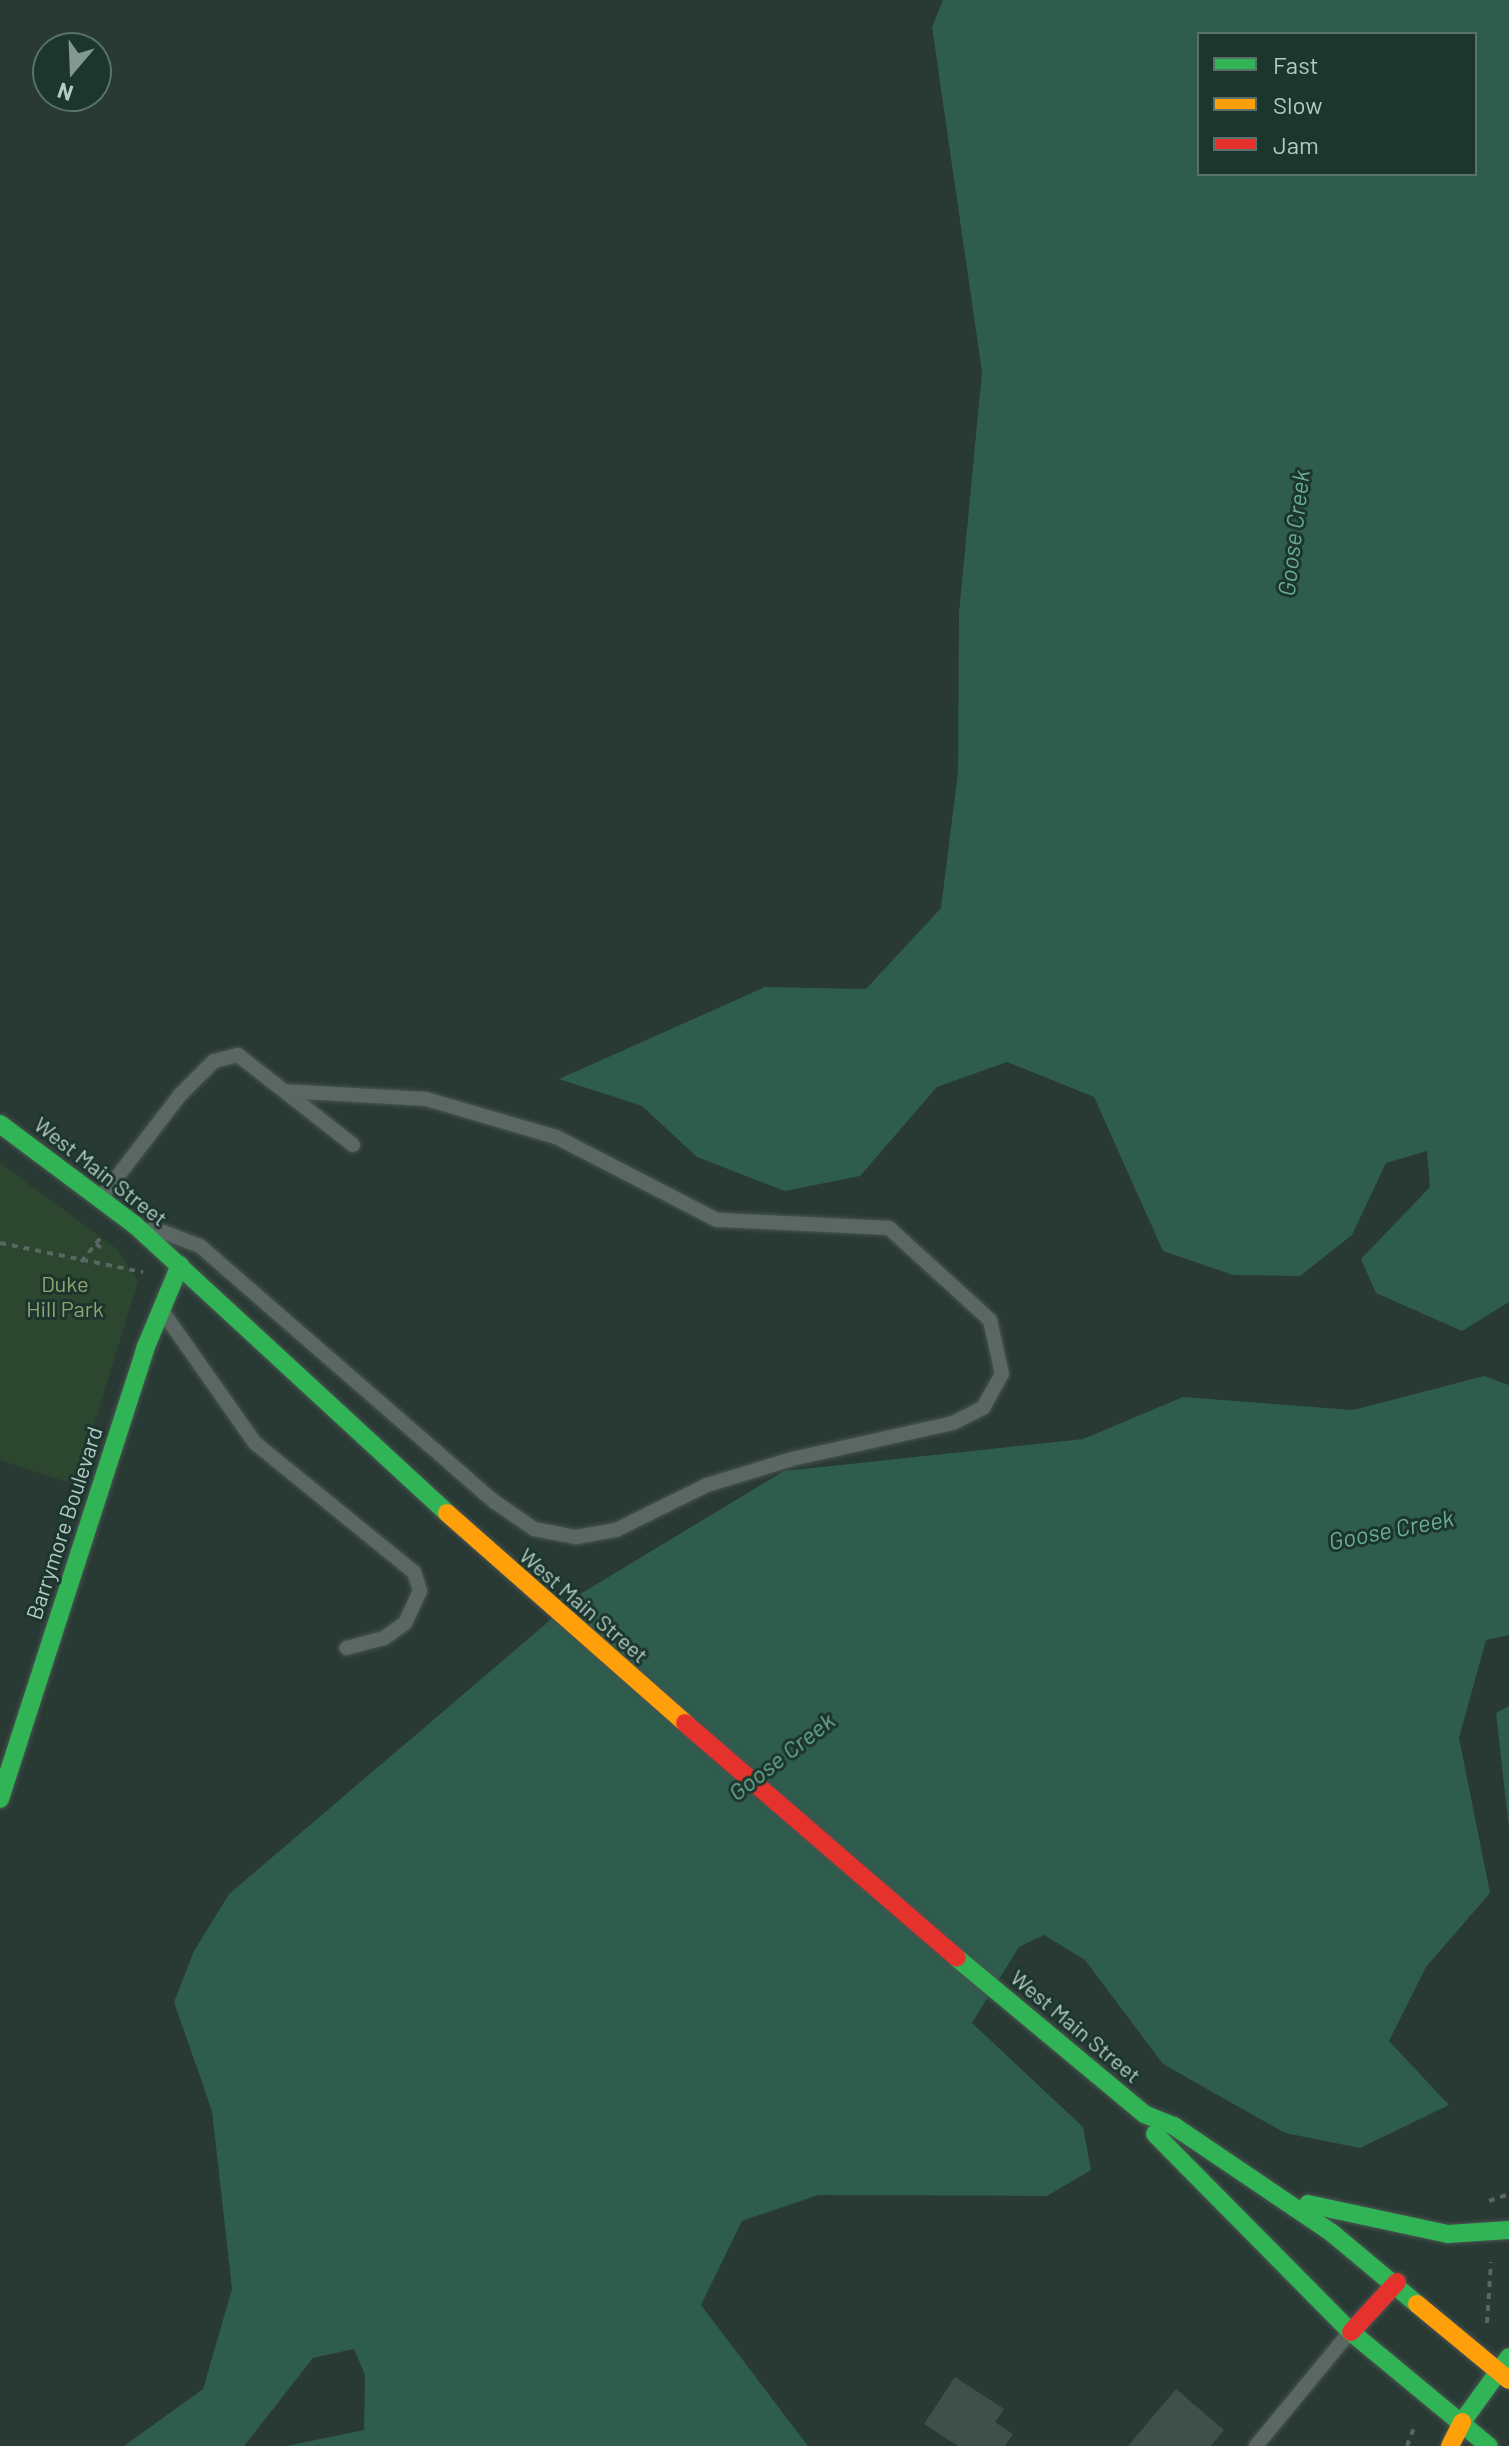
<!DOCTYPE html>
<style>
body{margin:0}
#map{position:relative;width:1509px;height:2446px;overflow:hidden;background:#293934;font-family:Barlow,sans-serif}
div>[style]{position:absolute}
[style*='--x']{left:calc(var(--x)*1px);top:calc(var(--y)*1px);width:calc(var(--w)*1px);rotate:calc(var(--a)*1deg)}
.green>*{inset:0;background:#2c4630}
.water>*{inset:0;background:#2e5c4d}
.building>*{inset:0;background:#414f4a}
.path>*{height:4px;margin-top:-2px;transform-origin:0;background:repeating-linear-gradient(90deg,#596661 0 6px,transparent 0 12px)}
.roads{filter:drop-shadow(0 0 2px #485450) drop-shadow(0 0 2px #485450)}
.lane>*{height:14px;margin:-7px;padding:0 7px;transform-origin:7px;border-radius:7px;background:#5a6762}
.fast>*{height:18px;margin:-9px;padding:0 9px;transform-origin:9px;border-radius:9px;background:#30b455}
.slow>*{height:18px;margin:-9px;padding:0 9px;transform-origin:9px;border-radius:9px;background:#ff9f0a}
.jam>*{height:18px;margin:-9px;padding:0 9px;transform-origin:9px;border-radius:9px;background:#e5322d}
span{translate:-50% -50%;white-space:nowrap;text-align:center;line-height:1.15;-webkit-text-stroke:6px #1c352d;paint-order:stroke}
.street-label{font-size:22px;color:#b3cbc4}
.park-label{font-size:22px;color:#92a270}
.water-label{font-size:24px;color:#69ac96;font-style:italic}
.legend{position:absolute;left:1197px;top:32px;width:280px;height:144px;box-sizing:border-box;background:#1c352d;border:2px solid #587169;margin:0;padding:10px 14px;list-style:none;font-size:24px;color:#b3cbc4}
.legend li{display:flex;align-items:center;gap:16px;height:40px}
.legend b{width:40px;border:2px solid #587169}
.north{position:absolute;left:32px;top:32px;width:80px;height:80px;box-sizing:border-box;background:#1c352d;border:2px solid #587169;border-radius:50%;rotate:199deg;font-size:22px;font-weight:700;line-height:32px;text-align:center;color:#b3cbc4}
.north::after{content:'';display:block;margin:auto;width:28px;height:36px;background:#839892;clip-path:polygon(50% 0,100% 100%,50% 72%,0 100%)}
</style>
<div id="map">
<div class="green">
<div style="clip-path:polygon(0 1163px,117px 1249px,138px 1281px,76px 1485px,0 1460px)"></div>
</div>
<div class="water">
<div style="clip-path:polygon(evenodd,943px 0,1509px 0,1509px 1302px,1462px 1331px,1376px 1293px,1361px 1259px,1430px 1187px,1427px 1151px,1386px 1163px,1352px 1235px,1300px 1276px,1233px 1275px,1163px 1251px,1094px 1097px,1007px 1062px,937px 1087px,860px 1176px,785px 1191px,697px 1157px,642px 1106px,559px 1079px,765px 987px,866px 989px,941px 908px,958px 772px,959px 613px,982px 372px,932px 27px,943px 0,1199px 34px,1475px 34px,1475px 174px,1199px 174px,1199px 34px)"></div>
<div style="clip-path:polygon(1484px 1376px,1509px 1385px,1509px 1635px,1486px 1640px,1459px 1738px,1490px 1893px,1426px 1967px,1389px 2041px,1449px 2105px,1360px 2148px,1285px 2133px,1163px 2064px,1085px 1960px,1044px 1935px,1019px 1947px,972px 2023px,1083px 2127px,1091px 2170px,1047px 2196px,818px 2195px,742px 2221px,701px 2305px,808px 2446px,286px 2446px,364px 2430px,365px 2375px,354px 2349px,313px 2358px,244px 2446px,124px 2446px,203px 2389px,232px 2289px,212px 2111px,174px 2002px,194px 1951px,229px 1894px,582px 1593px,784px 1471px,1083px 1439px,1183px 1397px,1353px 1410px)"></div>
<div style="clip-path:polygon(1509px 1706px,1509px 1829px,1496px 1713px)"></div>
</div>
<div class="building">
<div style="clip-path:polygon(955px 2377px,1004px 2409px,995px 2422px,1013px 2434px,1005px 2446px,958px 2446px,924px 2424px)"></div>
<div style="clip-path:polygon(1176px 2389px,1224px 2430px,1211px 2446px,1128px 2446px)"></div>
</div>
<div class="path">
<div style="--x:0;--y:1243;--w:146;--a:11.5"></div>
<div style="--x:96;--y:1244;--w:11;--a:38"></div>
<div style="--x:81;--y:1262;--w:35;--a:-51"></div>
<div style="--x:1489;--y:2201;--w:21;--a:-19"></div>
<div style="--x:1487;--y:2323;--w:61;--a:-86.2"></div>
<div style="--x:1407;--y:2446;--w:22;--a:-69"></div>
</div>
<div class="roads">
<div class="lane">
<div style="--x:101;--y:1198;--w:130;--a:-52.5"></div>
<div style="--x:180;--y:1095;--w:48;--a:-45"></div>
<div style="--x:214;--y:1061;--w:25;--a:-14"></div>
<div style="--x:238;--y:1055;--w:146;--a:38"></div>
<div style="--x:153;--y:1228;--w:50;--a:21"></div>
<div style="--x:200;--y:1246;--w:391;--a:41"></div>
<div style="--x:495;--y:1502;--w:47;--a:34.7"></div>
<div style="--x:534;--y:1529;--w:43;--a:10.8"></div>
<div style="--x:576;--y:1537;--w:41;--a:-9.9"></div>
<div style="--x:616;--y:1530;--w:102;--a:-26.3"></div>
<div style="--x:707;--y:1485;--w:89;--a:-17"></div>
<div style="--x:792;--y:1459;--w:165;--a:-12.6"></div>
<div style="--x:953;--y:1423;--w:34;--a:-27"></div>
<div style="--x:983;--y:1408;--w:39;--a:-61"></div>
<div style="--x:1002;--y:1374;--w:55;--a:-102.5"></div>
<div style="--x:990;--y:1320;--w:137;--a:-137.7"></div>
<div style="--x:889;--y:1228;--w:172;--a:-177.3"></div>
<div style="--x:717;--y:1220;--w:181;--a:-152.7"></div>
<div style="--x:556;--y:1137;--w:135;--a:-163.7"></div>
<div style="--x:426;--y:1099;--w:141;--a:-176.8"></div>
<div style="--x:165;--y:1315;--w:156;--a:54.9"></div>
<div style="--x:255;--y:1443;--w:205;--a:39.1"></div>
<div style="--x:414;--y:1572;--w:20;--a:72"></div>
<div style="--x:420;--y:1591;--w:35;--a:115"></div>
<div style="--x:405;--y:1623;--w:26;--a:144"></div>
<div style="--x:384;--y:1638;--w:39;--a:165"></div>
<div style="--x:1256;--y:2446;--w:148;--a:-50.5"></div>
</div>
<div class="fast">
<div style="--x:0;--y:1124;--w:169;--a:36.8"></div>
<div style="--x:135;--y:1225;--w:425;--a:42.7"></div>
<div style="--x:0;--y:1799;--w:473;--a:-72.1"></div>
<div style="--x:145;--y:1349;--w:91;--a:-67.4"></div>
<div style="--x:957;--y:1958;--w:244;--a:39.8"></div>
<div style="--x:1144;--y:2114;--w:32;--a:22"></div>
<div style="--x:1174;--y:2126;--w:191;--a:34.1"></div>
<div style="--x:1332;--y:2233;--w:111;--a:39.9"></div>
<div style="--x:1155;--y:2134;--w:279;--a:45.3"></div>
<div style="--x:1351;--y:2332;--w:179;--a:39.6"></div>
<div style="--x:1308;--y:2204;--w:143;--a:12.1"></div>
<div style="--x:1448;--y:2234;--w:61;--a:-3.8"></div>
<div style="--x:1462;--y:2422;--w:80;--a:-54.1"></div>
</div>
<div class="slow">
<div style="--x:447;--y:1513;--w:317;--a:41.4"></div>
<div style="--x:1417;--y:2304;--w:119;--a:39.6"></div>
<div style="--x:1450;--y:2446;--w:27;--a:-63"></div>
</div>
<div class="jam">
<div style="--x:685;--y:1723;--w:359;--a:40.8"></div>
<div style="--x:1351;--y:2332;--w:68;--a:-47.4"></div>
</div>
</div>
<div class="street-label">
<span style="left:101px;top:1171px;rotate:38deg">West Main Street</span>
<span style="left:64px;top:1523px;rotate:-72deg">Barrymore Boulevard</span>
<span style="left:584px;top:1605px;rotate:41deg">West Main Street</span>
<span style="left:1076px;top:2026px;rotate:40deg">West Main Street</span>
</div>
<div class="park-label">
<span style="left:65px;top:1296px">Duke<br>Hill Park</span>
</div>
<div class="water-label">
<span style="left:1293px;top:533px;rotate:-83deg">Goose Creek</span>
<span style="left:1391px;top:1529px;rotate:-11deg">Goose Creek</span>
<span style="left:781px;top:1756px;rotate:-38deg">Goose Creek</span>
</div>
<ul class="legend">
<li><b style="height:10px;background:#30b455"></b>Fast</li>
<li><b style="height:10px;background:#ff9f0a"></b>Slow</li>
<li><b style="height:10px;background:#e5322d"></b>Jam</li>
</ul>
<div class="north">N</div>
</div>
